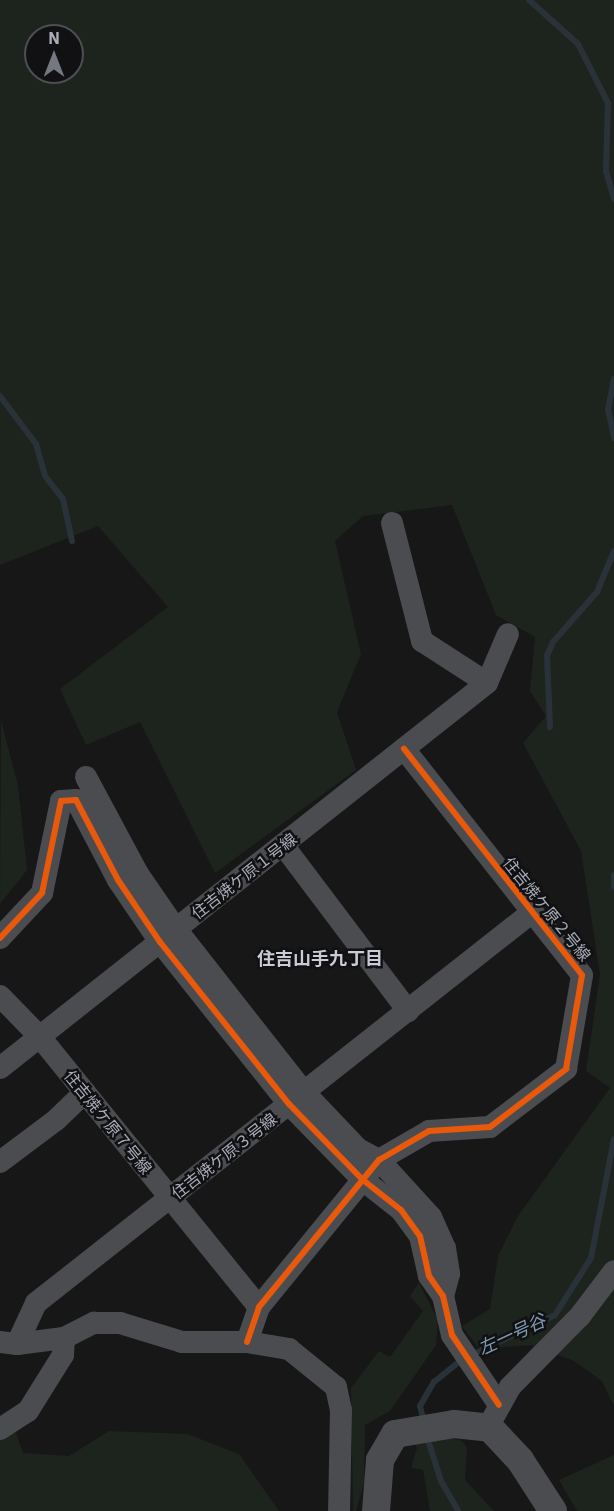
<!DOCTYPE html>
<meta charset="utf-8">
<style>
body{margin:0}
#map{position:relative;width:614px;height:1511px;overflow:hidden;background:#171717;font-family:"IBM Plex Sans","Noto Sans JP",sans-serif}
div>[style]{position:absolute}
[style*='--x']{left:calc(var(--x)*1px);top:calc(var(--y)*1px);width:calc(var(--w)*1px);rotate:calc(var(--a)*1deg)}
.green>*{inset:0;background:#1d241e}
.stream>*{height:6px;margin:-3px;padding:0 3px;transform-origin:3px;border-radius:3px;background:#2a3239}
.minor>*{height:22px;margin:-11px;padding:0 11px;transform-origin:11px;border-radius:11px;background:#4b4c50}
.tertiary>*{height:28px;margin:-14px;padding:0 14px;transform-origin:14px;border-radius:14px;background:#4b4c50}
.cycleway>*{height:6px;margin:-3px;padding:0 3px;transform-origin:3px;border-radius:3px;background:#e8590c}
span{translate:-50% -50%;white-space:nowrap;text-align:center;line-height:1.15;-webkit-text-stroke:5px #111113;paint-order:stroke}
.street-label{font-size:16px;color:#a8adb8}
.neighbourhood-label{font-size:18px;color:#c9ccd4;font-weight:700}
.water-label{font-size:18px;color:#7f9bb3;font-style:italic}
.north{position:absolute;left:24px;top:24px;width:60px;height:60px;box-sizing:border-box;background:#111113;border:2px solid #4d4f55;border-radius:50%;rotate:0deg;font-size:16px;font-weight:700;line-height:24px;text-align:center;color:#a8adb8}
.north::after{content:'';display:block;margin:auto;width:21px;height:27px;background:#757880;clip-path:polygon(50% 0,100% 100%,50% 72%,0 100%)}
</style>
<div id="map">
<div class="green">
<div style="clip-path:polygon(evenodd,0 0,614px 0,614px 1406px,602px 1381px,574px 1361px,531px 1345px,479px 1349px,462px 1326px,490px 1309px,498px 1256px,518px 1216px,610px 1088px,586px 1071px,600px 974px,581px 851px,523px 743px,546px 716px,530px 691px,535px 637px,496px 615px,452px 505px,363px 516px,335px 541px,361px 654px,337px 712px,356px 770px,215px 873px,140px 722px,86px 745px,60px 689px,168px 607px,98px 526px,0 565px,0 0,36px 36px,72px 36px,72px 72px,36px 72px,36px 36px)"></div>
<div style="clip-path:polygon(1px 721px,18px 785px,27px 870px,0 904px)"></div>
<div style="clip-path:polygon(419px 1283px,438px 1320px,436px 1345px,390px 1411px,365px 1425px,364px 1483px,356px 1511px,353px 1511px,351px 1388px,379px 1351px,390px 1357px,423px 1311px,410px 1296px)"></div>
<div style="clip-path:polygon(15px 1430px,23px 1453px,69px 1456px,109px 1431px,187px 1434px,239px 1454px,279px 1511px,0 1511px,0 1434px)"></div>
<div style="clip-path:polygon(439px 1435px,462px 1441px,467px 1448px,465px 1480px,494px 1511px,430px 1511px,423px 1470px,411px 1468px,417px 1448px,413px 1440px)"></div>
<div style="clip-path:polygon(614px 1455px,614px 1511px,577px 1511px,559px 1480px)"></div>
</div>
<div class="stream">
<div style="--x:529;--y:0;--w:66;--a:41.9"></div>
<div style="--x:578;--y:44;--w:66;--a:63"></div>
<div style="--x:608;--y:103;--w:68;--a:91.7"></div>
<div style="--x:606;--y:171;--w:29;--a:74"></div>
<div style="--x:614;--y:379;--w:31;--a:101"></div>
<div style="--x:608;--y:409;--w:30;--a:78"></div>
<div style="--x:0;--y:396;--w:60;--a:53.1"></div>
<div style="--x:36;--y:444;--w:33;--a:74"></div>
<div style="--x:45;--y:476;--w:29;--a:52"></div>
<div style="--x:63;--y:499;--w:43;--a:77.9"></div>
<div style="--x:550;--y:727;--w:71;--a:-92.4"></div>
<div style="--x:547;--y:656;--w:15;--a:-67"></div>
<div style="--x:553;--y:642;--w:67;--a:-48.7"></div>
<div style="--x:597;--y:592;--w:44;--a:-67.5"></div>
<div style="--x:614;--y:875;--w:12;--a:90"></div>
<div style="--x:472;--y:1355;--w:92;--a:-25.7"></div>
<div style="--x:555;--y:1315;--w:67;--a:-57.7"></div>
<div style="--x:591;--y:1258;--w:121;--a:-79.1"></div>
<div style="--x:424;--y:1422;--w:16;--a:-104"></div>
<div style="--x:420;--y:1406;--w:28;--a:-60"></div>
<div style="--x:434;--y:1382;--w:36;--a:-39"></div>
<div style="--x:427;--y:1437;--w:46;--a:72.3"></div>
<div style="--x:441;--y:1481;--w:34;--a:60"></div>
</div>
<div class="minor">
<div style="--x:392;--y:523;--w:122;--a:75.7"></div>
<div style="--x:422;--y:641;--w:77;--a:32.9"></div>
<div style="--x:86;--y:777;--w:110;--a:61.8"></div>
<div style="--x:138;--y:874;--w:67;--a:55.4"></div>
<div style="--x:176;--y:929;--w:207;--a:51.9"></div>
<div style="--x:304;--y:1092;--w:79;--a:46.5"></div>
<div style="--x:358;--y:1149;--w:24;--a:28"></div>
<div style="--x:379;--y:1160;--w:77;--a:47.6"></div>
<div style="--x:431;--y:1217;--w:34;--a:66"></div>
<div style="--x:445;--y:1248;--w:26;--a:81"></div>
<div style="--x:449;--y:1274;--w:23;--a:105"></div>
<div style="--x:283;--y:845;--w:208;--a:53"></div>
<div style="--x:0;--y:938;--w:62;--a:-47"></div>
<div style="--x:42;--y:893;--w:94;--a:-78.3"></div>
<div style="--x:61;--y:801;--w:15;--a:-4"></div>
<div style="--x:76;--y:800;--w:90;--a:62.3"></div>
<div style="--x:118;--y:880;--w:75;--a:55.9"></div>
<div style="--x:160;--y:942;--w:207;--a:51.5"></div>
<div style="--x:289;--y:1104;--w:106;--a:45.8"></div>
<div style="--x:363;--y:1180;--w:48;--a:38.3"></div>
<div style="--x:401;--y:1210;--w:32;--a:54"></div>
<div style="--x:420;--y:1236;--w:41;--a:77.3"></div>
<div style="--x:429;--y:1276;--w:24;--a:55"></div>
<div style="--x:443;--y:1296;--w:40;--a:77"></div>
<div style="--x:452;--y:1335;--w:84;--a:56.1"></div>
<div style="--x:0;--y:996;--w:57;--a:45.7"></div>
<div style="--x:40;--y:1037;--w:348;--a:51"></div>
<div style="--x:0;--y:1068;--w:621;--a:-38.33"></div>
<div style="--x:487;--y:683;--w:53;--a:-66.8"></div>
<div style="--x:0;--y:1162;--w:70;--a:-36.9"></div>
<div style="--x:56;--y:1120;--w:40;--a:-44"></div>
<div style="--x:0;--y:1342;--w:17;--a:7"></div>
<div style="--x:17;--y:1344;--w:47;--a:-7.3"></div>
<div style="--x:64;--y:1338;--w:34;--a:-27"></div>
<div style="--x:94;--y:1323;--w:26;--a:0"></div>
<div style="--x:120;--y:1323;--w:65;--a:17"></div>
<div style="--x:182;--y:1342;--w:65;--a:0"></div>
<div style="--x:247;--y:1342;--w:43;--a:9.5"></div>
<div style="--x:289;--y:1349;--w:60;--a:39"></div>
<div style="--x:336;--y:1387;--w:24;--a:78"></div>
<div style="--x:341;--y:1410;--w:101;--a:91.1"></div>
<div style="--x:247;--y:1342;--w:37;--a:-71"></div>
<div style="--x:259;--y:1307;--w:190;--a:-50.8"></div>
<div style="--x:379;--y:1160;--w:58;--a:-30.1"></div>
<div style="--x:429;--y:1131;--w:61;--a:-3.8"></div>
<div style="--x:490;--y:1127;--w:96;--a:-37.3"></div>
<div style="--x:566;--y:1069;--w:95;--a:-80.3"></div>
<div style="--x:582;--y:975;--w:288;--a:-128.2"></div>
<div style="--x:17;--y:1344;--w:45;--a:-65.1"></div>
<div style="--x:36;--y:1303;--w:630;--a:-38.23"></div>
<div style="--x:493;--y:1418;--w:35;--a:-61"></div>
<div style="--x:510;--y:1387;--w:100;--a:-45.4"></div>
<div style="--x:580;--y:1316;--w:56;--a:-52.9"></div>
<div style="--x:0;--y:1429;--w:33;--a:-33"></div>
<div style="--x:28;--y:1411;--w:66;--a:-58"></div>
<div style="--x:63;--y:1355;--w:17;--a:-87"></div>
</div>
<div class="tertiary">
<div style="--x:376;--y:1511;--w:51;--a:-85.5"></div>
<div style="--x:380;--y:1460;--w:30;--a:-60"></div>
<div style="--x:395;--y:1434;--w:60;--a:-9.6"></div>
<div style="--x:454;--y:1424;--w:36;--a:6"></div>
<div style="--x:490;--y:1428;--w:44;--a:46.8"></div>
<div style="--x:520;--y:1460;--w:61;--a:57.1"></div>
</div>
<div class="cycleway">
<div style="--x:0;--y:938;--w:62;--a:-47"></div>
<div style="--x:42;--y:893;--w:94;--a:-78.3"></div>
<div style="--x:61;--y:801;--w:15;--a:-4"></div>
<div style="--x:76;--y:800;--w:90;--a:62.3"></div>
<div style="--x:118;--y:880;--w:75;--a:55.9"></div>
<div style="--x:160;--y:942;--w:207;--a:51.5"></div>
<div style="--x:289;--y:1104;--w:106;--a:45.8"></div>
<div style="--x:363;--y:1180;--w:48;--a:38.3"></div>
<div style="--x:401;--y:1210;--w:32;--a:54"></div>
<div style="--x:420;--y:1236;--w:41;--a:77.3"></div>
<div style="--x:429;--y:1276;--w:24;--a:55"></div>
<div style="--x:443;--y:1296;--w:40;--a:77"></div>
<div style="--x:452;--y:1335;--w:84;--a:56.1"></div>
<div style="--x:247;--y:1342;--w:37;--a:-71"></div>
<div style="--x:259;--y:1307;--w:190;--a:-50.8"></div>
<div style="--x:379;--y:1160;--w:58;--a:-30.1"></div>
<div style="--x:429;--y:1131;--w:61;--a:-3.8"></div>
<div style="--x:490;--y:1127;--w:96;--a:-37.3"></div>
<div style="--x:566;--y:1069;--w:95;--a:-80.3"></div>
<div style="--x:582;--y:975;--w:288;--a:-128.2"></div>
</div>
<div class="street-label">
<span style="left:244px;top:876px;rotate:-38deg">住吉焼ケ原１号線</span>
<span style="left:547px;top:909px;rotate:51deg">住吉焼ケ原２号線</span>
<span style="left:108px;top:1122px;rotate:51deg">住吉焼ケ原７号線</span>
<span style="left:224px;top:1156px;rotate:-38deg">住吉焼ケ原３号線</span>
</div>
<div class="neighbourhood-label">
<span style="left:320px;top:959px">住吉山手九丁目</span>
</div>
<div class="water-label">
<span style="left:512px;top:1335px;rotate:-25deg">左一号谷</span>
</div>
<div class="north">N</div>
</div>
